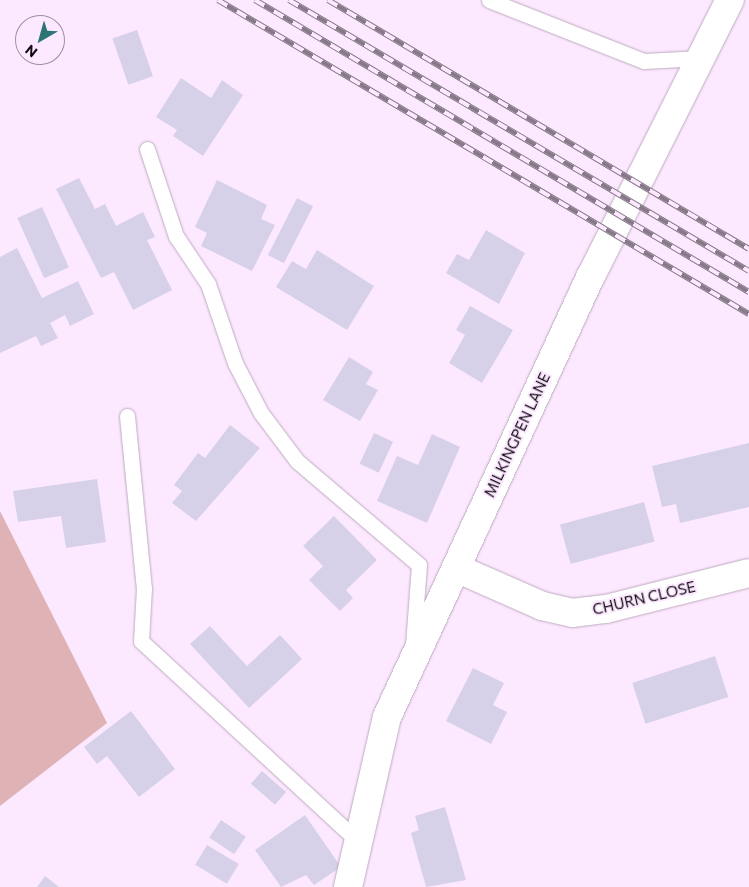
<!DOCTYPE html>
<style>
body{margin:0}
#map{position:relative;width:749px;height:887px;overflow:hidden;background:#fde9ff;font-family:Commissioner,sans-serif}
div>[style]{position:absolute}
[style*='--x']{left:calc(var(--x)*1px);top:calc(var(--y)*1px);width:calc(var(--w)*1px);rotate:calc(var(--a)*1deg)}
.green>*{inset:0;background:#dfb3b6}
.building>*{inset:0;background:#d6d0e9;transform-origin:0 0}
.roads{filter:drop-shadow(0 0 1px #bdaabf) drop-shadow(0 0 1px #bdaabf)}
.lane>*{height:15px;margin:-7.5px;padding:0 7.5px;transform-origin:7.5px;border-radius:7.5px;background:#fff}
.street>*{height:28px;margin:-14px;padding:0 14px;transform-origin:14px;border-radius:14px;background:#fff}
.rail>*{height:5.5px;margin-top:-2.75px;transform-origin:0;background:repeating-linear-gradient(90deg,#fde9ff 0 11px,#867988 0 22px);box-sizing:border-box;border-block:1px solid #867988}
span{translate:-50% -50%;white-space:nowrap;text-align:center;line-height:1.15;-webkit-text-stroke:4px #fde9ff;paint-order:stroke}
.street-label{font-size:15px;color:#100a11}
.north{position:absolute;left:15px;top:15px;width:50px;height:50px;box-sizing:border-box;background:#fde9ff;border:1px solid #9e90a0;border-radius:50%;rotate:218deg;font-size:14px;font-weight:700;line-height:20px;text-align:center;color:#100a11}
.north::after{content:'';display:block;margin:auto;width:18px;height:22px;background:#2b7577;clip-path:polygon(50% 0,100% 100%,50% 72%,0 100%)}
</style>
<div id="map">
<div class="green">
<div style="clip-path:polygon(0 511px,107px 723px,0 806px)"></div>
</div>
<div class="building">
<div style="left:137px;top:30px;width:49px;height:26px;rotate:71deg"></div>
<div style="clip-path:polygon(181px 78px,211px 98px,222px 80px,243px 95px,203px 156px,173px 136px,177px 130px,156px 117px)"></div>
<div style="clip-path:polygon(79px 178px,95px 209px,105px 204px,116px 226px,143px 212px,155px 237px,147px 240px,172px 290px,133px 310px,114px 272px,101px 278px,56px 189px)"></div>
<div style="clip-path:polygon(217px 180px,267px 205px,261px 219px,275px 225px,252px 271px,201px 246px,207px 233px,195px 227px)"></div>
<div style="left:297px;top:198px;width:18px;height:64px;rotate:27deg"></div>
<div style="left:42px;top:207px;width:66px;height:27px;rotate:66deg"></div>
<div style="clip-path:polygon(486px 230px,525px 253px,499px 304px,446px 273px,457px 254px,469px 260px)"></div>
<div style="clip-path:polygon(17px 248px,42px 298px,78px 281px,94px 314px,70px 326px,65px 315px,50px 323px,58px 338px,41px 346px,36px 336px,0 353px,0 257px)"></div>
<div style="clip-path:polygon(317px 250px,374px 286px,347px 330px,276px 287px,292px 261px,306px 269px)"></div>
<div style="clip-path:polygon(470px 306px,513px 330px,482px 383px,449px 363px,465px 335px,456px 330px)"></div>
<div style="clip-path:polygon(349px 357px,373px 372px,366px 384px,378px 390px,360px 421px,323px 400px)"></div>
<div style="clip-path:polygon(230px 425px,260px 448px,196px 521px,172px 503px,182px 491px,174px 485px,198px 453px,205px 458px)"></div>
<div style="left:374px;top:433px;width:21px;height:34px;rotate:25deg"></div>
<div style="clip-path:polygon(432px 434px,460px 447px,427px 523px,377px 501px,397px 456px,418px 465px)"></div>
<div style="clip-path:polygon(749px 443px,749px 507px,680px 523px,676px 504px,662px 507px,652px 466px)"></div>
<div style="clip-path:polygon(97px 479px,106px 542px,66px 548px,61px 516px,18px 522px,13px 491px)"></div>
<div style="left:644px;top:502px;width:41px;height:87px;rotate:75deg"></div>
<div style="clip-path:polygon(334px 516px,377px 560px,346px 590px,353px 598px,340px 611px,309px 580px,323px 566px,303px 546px)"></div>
<div style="clip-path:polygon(210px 626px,247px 666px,280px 635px,302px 659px,249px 708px,190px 644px)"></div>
<div style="left:715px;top:656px;width:43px;height:87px;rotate:72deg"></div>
<div style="clip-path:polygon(473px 668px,504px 683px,493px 705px,507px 712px,491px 744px,446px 721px)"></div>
<div style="clip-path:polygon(131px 711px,175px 769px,139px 797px,107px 756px,97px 764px,84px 747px)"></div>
<div style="left:262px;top:771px;width:32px;height:17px;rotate:41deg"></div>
<div style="clip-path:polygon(445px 807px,466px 880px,426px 887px,411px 833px,419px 830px,415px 816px)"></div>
<div style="clip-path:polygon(305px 815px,341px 867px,314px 885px,306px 875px,281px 887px,255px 850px)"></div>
<div style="left:221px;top:820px;width:30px;height:21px;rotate:34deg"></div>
<div style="left:207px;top:845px;width:37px;height:23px;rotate:31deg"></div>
<div style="clip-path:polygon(45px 876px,59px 887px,37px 887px)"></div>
</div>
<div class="roads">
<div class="lane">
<div style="--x:489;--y:0;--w:167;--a:21.5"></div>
<div style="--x:644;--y:61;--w:56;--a:-3.1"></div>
<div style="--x:147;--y:149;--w:92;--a:71.6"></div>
<div style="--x:176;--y:236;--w:58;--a:56.3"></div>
<div style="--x:208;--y:284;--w:83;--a:71.1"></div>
<div style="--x:235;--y:363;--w:56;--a:62.5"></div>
<div style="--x:261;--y:413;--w:60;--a:53.1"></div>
<div style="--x:297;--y:461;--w:160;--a:40.4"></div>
<div style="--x:419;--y:565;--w:80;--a:94.3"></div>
<div style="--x:127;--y:416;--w:173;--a:84.4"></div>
<div style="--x:144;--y:588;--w:53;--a:93.2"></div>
<div style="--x:141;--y:641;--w:294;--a:42.7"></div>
</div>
<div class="street">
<div style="--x:456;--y:568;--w:94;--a:23.8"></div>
<div style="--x:542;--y:606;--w:31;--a:13"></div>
<div style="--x:572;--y:613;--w:34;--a:-7"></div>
<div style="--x:606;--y:609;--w:147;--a:-14.1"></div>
<div style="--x:348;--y:887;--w:174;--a:-77.1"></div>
<div style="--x:387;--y:717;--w:486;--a:-65.2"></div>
<div style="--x:591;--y:276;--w:309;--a:-63.3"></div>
</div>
</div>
<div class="rail">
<div style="--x:218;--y:0;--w:617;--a:30.6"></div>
<div style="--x:255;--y:0;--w:574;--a:30.59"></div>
<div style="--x:289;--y:0;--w:534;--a:30.5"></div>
<div style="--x:328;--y:0;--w:489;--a:30.6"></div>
</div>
<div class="street-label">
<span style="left:517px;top:435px;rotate:-65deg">MILKINGPEN LANE</span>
<span style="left:644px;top:598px;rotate:-13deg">CHURN CLOSE</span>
</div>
<div class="north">N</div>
</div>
